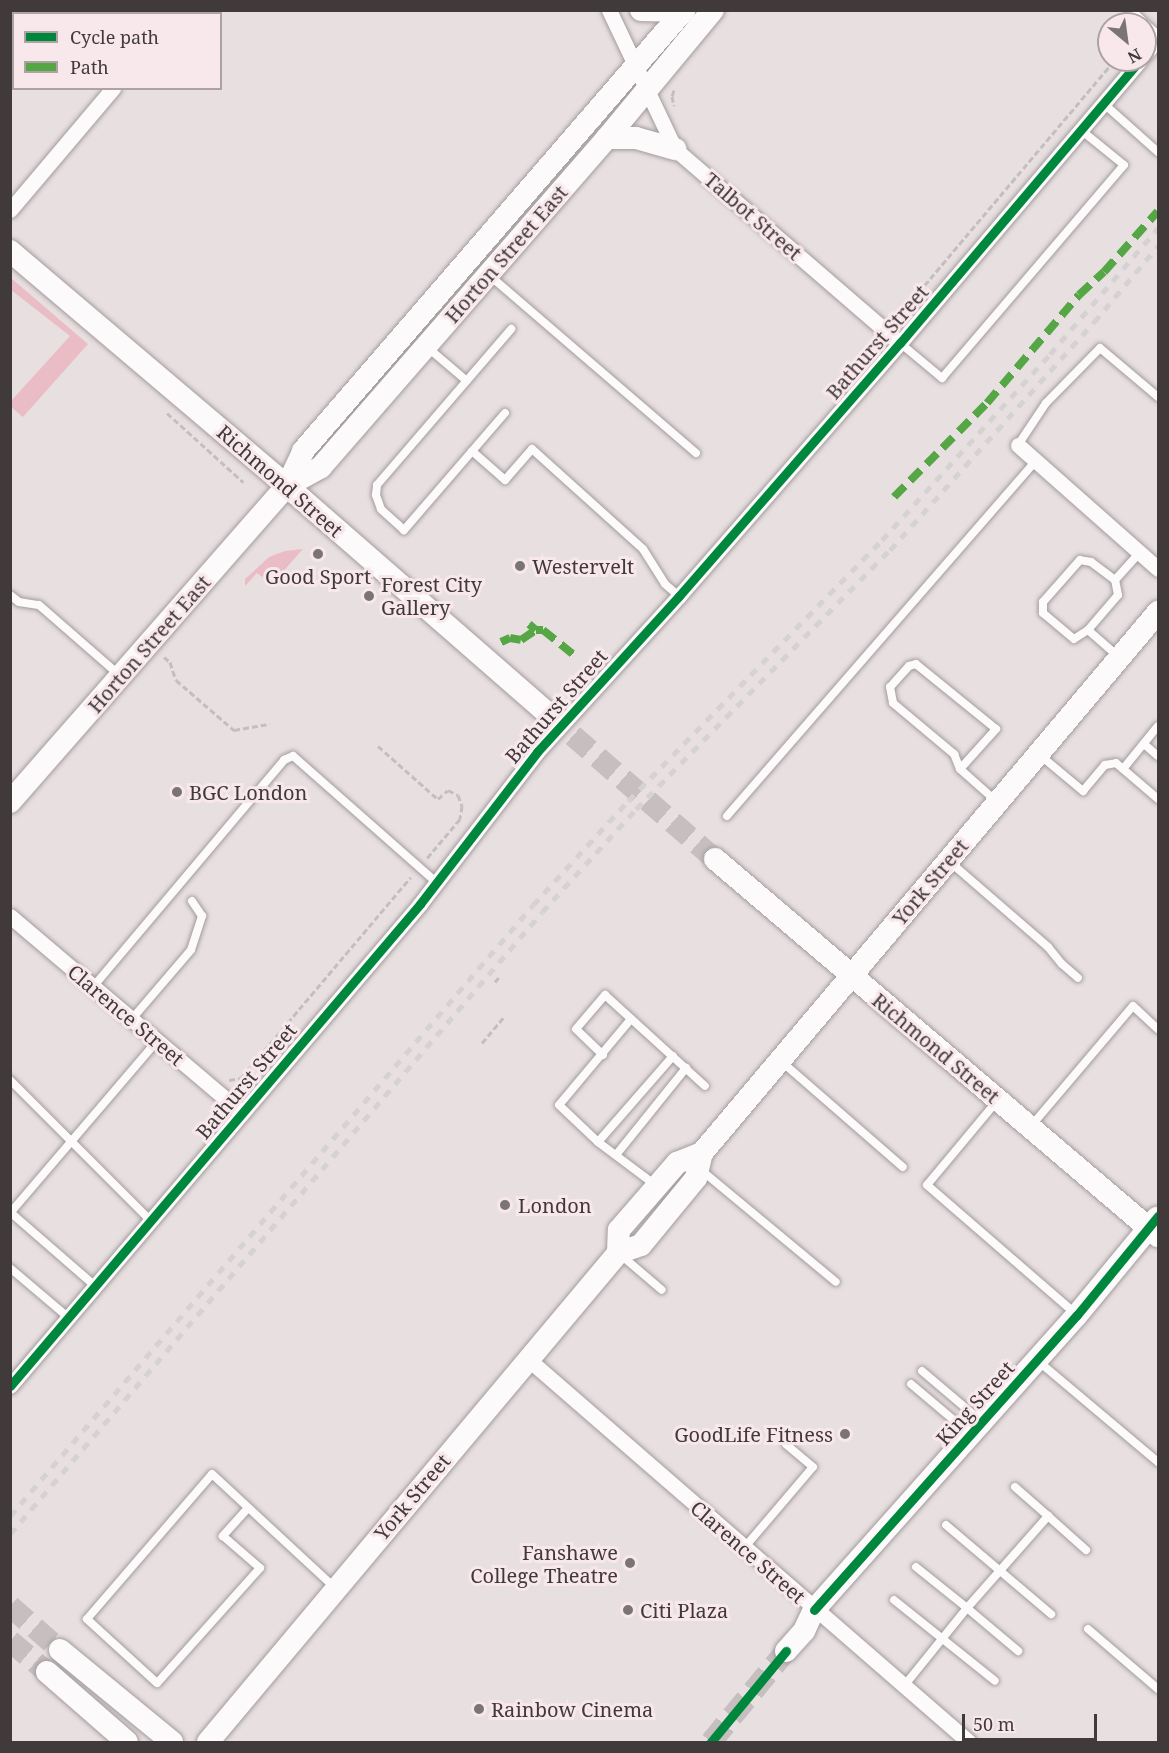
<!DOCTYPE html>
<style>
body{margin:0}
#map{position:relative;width:1169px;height:1753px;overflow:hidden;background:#e8dfe0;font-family:"Noto Serif",serif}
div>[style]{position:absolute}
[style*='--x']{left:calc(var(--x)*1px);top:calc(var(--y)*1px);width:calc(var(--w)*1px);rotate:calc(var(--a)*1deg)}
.green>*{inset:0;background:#eabdc6}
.secondary-tunnel>*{height:22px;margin-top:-11px;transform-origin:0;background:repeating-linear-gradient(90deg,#c7bebf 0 22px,transparent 0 33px)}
.path>*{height:3px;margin-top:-1.5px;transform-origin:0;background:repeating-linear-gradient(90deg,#c4bfbf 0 6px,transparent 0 9px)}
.roads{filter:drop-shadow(0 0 2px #a39c9d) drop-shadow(0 0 2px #a39c9d)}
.lane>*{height:8px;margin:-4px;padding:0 4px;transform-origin:4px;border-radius:4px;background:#fcfafa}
.street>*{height:15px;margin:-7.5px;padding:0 7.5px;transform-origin:7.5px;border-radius:7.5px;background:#fcfafa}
.secondary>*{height:22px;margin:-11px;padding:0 11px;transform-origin:11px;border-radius:11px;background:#fcfafa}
.rail>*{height:4.5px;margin-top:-2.25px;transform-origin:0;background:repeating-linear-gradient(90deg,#d4d2d2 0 8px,transparent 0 16px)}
.quiet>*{height:8px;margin-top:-4px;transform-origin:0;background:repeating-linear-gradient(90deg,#55a645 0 15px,transparent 0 23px)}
.cycleway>*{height:9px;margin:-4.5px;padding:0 4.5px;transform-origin:4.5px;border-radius:4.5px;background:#00873e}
.dots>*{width:16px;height:16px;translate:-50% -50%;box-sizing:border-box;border:3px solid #f9e8eb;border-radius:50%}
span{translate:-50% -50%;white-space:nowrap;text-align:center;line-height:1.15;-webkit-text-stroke:6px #f9e8eb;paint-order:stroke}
.street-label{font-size:20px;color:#413a3b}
.poi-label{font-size:20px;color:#413a3b}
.left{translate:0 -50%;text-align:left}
.right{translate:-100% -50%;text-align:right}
.frame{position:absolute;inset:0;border:12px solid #413a3b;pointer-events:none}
.legend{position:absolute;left:12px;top:12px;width:210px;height:78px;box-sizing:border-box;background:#f9e8eb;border:2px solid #afa2a5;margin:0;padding:8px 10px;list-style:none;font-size:18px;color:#413a3b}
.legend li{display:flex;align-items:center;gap:12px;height:30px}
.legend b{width:30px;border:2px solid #afa2a5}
.north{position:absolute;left:1097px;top:12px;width:60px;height:60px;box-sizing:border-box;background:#f9e8eb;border:2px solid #afa2a5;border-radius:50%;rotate:151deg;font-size:16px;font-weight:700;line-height:24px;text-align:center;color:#413a3b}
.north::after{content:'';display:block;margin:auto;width:21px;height:27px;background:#7b7475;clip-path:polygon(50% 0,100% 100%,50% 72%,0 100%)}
.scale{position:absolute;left:962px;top:1714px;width:135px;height:27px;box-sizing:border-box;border:3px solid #413a3b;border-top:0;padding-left:8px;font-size:18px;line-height:21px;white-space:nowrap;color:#413a3b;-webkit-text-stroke:4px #f9e8eb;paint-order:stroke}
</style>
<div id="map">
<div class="green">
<div style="clip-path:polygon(11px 278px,88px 344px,23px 417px,11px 407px,11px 401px,70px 336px,11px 290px)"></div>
<div style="clip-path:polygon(303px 549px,272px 584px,257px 573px,245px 586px,245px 579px,269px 557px,285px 551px)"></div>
</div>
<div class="secondary-tunnel">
<div style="--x:548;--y:714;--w:221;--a:41"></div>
<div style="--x:10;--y:1606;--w:67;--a:41.3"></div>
<div style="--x:10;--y:1641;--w:48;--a:40"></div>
<div style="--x:711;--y:1742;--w:118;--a:-50.5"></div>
</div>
<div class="path">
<div style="--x:674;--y:90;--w:6;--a:108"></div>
<div style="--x:672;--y:96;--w:10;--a:79"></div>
<div style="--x:894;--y:315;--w:4;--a:14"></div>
<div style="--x:898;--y:316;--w:13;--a:-48"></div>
<div style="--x:907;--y:306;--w:322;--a:-49.8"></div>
<div style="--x:167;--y:413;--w:103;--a:42.2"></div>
<div style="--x:164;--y:657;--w:8;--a:40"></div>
<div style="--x:170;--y:662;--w:19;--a:72"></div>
<div style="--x:176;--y:680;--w:77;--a:40.8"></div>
<div style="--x:234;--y:730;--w:36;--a:-10"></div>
<div style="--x:378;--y:746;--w:80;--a:41.5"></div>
<div style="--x:438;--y:799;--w:13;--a:-42"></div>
<div style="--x:448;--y:790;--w:11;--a:27"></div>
<div style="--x:458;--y:795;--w:12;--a:70"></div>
<div style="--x:462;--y:806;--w:13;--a:99"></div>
<div style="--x:460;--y:819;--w:51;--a:130.2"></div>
<div style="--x:495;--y:982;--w:6;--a:-51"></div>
<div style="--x:482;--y:1043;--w:33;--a:-50"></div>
<div style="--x:229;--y:1080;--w:12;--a:-9"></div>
<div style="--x:241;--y:1078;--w:263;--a:-49.8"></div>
</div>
<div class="roads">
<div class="lane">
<div style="--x:1131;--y:10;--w:37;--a:43"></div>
<div style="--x:1103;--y:103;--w:74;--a:41.7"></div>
<div style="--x:489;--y:275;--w:273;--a:40.7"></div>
<div style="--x:900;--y:343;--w:55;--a:39.8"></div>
<div style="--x:942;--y:378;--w:280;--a:-49.5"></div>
<div style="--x:1124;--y:165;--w:55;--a:-140.9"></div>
<div style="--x:427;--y:347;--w:52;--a:40.4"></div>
<div style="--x:505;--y:413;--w:155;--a:130.8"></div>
<div style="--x:404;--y:530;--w:31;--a:-138"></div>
<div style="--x:381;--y:509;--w:15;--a:-110"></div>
<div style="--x:376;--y:495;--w:10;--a:-84"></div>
<div style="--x:377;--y:485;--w:206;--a:-49.3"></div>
<div style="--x:1018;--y:445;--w:50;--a:-56.3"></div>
<div style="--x:1046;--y:403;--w:77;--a:-45.5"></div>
<div style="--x:1100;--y:348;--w:76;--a:40.2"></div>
<div style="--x:472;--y:451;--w:44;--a:41.3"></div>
<div style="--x:505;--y:480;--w:41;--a:-48.9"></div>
<div style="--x:532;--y:449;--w:149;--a:42"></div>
<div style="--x:643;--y:549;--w:41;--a:57.8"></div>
<div style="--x:665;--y:584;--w:18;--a:41"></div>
<div style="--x:1115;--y:580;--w:38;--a:-48"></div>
<div style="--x:10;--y:595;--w:11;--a:38"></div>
<div style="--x:19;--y:602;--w:20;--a:9"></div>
<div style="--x:39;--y:605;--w:105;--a:41.1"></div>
<div style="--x:1088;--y:630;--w:46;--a:-49.4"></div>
<div style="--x:1118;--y:595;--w:15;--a:-101"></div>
<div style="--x:1115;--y:580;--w:30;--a:-143"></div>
<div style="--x:1091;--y:562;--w:11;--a:-170"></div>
<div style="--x:1080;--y:560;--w:56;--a:131.4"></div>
<div style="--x:1043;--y:602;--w:11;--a:90"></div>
<div style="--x:1043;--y:613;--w:40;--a:40"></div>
<div style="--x:1074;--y:639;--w:17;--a:-33"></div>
<div style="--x:1088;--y:630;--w:41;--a:41.1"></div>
<div style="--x:1144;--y:744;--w:18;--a:41"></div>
<div style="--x:1041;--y:756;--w:55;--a:39.8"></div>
<div style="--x:1083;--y:791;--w:34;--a:-50"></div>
<div style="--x:1105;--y:765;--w:11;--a:-10"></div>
<div style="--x:1116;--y:763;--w:55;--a:40.6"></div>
<div style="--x:960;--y:769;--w:54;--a:-48"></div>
<div style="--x:996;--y:729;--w:103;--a:-140.9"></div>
<div style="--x:916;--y:664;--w:7;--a:164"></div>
<div style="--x:909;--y:666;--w:28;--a:132"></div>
<div style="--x:890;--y:687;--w:16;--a:79"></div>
<div style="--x:893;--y:703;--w:80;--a:39.9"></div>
<div style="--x:954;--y:754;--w:16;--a:68"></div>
<div style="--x:960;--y:769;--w:48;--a:41.6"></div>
<div style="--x:1123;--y:769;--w:55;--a:-50.9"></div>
<div style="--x:727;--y:816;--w:471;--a:-49"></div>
<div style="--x:950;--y:862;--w:130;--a:40.9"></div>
<div style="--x:1048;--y:947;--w:22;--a:51"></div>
<div style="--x:1062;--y:964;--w:21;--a:41"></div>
<div style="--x:93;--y:987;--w:297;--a:-49.9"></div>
<div style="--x:284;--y:760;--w:10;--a:-24"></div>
<div style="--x:293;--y:756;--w:192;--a:41.4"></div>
<div style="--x:631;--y:1019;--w:112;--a:129.9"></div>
<div style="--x:559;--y:1105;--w:54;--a:43.5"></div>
<div style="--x:598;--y:1142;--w:114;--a:-48.9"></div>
<div style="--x:131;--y:1020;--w:92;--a:-49.4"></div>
<div style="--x:191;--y:950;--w:36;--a:-72"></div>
<div style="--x:202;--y:916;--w:18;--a:-124"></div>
<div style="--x:603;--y:1055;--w:37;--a:-136"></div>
<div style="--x:576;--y:1029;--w:45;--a:-49.5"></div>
<div style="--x:605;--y:995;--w:135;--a:42.3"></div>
<div style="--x:782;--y:1062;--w:160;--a:41"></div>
<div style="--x:10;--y:1080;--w:199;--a:45"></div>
<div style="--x:997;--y:1101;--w:109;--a:129.8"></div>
<div style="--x:927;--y:1185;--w:197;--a:40.9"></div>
<div style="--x:1032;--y:1125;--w:156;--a:-49.7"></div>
<div style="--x:1133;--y:1006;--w:34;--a:43"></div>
<div style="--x:598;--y:1142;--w:70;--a:36.9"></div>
<div style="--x:616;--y:1155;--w:112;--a:-51.2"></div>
<div style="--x:701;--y:1170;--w:175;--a:39.7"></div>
<div style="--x:10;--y:1212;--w:113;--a:41"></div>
<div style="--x:11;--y:1212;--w:225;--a:-49.5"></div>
<div style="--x:622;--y:1256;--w:52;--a:40.4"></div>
<div style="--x:10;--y:1268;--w:77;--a:40.3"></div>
<div style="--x:1038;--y:1361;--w:157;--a:40.1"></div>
<div style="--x:922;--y:1371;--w:77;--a:40.3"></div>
<div style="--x:911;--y:1384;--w:76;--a:40.2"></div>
<div style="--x:1015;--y:1487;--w:44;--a:41.3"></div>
<div style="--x:248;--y:1508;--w:38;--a:132"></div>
<div style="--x:223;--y:1536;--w:49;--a:40.9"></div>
<div style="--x:260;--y:1568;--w:154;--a:131.8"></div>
<div style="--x:157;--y:1683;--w:95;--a:-137.6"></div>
<div style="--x:87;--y:1619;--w:191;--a:-49.2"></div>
<div style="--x:212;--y:1474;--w:168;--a:42.8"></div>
<div style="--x:946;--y:1525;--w:138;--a:40.3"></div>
<div style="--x:744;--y:1548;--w:106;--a:-49.6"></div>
<div style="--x:813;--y:1467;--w:35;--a:-140"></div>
<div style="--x:916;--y:1567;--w:65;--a:38.8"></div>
<div style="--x:967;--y:1608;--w:123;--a:-48.6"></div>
<div style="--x:1048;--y:1516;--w:51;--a:41.8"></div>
<div style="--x:894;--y:1600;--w:129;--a:38.7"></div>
<div style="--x:1088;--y:1629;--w:92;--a:40.6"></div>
<div style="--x:904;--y:1686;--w:100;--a:-51.1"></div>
<div style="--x:967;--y:1608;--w:67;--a:40.1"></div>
</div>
<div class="street">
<div style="--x:609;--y:10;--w:154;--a:64.6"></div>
<div style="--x:675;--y:149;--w:297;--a:40.8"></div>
<div style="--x:201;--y:14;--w:5;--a:-53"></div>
<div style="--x:1145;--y:54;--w:21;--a:-51"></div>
<div style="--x:10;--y:210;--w:160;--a:-49.8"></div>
<div style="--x:1018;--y:445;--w:187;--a:41.5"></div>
<div style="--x:10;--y:916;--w:304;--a:40.3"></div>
<div style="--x:528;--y:1359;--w:584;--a:40.97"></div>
<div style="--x:10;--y:1386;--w:633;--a:-49.61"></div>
<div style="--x:420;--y:904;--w:192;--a:-52.4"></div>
<div style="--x:537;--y:752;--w:211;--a:-47.7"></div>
<div style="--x:679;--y:596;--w:336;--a:-48.9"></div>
<div style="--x:900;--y:343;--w:371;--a:-49.7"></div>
</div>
<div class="secondary">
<div style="--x:641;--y:10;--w:43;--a:1.3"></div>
<div style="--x:607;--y:138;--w:29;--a:0"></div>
<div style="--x:636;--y:138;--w:41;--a:15.8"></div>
<div style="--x:10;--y:251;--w:363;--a:40.3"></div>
<div style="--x:287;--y:486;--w:347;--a:41.1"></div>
<div style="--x:287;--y:486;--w:39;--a:-29"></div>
<div style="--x:321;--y:467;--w:436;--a:-49"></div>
<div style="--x:607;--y:138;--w:166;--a:-50.4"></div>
<div style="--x:10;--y:802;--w:420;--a:-48.8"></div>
<div style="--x:287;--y:486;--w:38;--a:-65"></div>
<div style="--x:303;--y:451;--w:583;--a:-49.17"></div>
<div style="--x:715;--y:859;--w:582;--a:40.4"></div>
<div style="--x:618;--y:1253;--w:23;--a:-88"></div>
<div style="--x:619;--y:1230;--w:89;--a:-49.1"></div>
<div style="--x:677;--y:1163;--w:27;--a:-22"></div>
<div style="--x:60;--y:1650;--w:145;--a:39.4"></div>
<div style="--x:786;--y:1651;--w:27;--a:-48"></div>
<div style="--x:804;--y:1631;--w:23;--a:-65"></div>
<div style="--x:814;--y:1610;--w:395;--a:-48.3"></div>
<div style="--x:1077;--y:1315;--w:126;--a:-50.5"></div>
<div style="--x:47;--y:1672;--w:106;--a:41.2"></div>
<div style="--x:208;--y:1742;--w:638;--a:-50.02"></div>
<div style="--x:618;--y:1253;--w:24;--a:-19"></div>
<div style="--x:641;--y:1245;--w:87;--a:-50.6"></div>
<div style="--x:696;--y:1178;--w:26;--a:-77"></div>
<div style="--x:702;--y:1153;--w:708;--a:-49.87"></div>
</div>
</div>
<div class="rail">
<div style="--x:10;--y:1516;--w:804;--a:-49.44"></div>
<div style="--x:533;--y:905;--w:141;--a:-47.6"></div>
<div style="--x:628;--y:801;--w:364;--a:-45.8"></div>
<div style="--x:882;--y:540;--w:251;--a:-47.9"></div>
<div style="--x:1050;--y:354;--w:166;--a:-49.4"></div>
<div style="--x:10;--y:1534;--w:818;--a:-49.46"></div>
<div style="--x:542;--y:912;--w:139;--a:-47.6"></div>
<div style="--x:636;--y:809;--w:363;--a:-45.6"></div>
<div style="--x:890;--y:550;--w:306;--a:-48.2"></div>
<div style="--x:1094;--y:322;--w:99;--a:-49.9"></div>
</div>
<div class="quiet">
<div style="--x:894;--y:497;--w:132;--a:-45.3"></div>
<div style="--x:987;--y:403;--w:142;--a:-49.6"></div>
<div style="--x:1079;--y:295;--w:34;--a:-43"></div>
<div style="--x:1104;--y:272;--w:81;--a:-48.5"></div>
<div style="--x:529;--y:624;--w:9;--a:41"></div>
<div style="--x:536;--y:630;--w:7;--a:0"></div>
<div style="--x:543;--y:630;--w:40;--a:39"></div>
<div style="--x:501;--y:642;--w:10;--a:-24"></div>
<div style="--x:510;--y:638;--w:11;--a:10"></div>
<div style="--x:521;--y:640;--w:18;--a:-34"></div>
</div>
<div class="cycleway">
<div style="--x:10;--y:1386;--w:633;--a:-49.61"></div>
<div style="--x:420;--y:904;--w:192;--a:-52.4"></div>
<div style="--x:537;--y:752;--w:211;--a:-47.7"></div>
<div style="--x:679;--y:596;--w:336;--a:-48.9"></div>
<div style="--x:900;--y:343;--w:371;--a:-49.7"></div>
<div style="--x:814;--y:1610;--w:395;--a:-48.3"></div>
<div style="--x:1077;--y:1315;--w:128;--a:-50.7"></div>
<div style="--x:711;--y:1742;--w:118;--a:-50.5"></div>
</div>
<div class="dots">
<div style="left:318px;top:554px;background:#7b7475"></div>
<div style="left:520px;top:566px;background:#7b7475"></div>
<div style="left:369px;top:596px;background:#7b7475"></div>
<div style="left:177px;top:792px;background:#7b7475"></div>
<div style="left:505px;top:1205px;background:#7b7475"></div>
<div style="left:845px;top:1434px;background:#7b7475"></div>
<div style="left:630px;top:1563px;background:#7b7475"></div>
<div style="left:628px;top:1610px;background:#7b7475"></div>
<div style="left:479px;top:1709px;background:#7b7475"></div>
</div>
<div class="street-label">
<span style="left:753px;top:216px;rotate:41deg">Talbot Street</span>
<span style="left:506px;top:254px;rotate:-49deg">Horton Street East</span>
<span style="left:877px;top:342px;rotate:-49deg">Bathurst Street</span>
<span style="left:280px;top:481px;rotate:41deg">Richmond Street</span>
<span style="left:149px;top:644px;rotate:-49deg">Horton Street East</span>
<span style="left:556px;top:706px;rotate:-49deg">Bathurst Street</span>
<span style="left:930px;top:882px;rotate:-50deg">York Street</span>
<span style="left:126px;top:1015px;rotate:40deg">Clarence Street</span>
<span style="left:936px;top:1048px;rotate:40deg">Richmond Street</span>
<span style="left:246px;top:1081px;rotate:-50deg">Bathurst Street</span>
<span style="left:975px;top:1403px;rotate:-48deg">King Street</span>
<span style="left:412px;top:1497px;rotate:-50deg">York Street</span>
<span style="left:748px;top:1552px;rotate:41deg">Clarence Street</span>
</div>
<div class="poi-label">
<span class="left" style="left:532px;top:566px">Westervelt</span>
<span style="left:318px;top:576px">Good Sport</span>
<span class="left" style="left:381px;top:596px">Forest City<br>Gallery</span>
<span class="left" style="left:189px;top:792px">BGC London</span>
<span class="left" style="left:518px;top:1205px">London</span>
<span class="right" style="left:833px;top:1434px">GoodLife Fitness</span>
<span class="right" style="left:618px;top:1564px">Fanshawe<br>College Theatre</span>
<span class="left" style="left:640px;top:1610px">Citi Plaza</span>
<span class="left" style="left:491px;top:1709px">Rainbow Cinema</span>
</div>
<div class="frame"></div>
<ul class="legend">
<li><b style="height:8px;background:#00873e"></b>Cycle path</li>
<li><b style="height:8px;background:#55a645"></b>Path</li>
</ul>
<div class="north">N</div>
<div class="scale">50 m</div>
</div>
